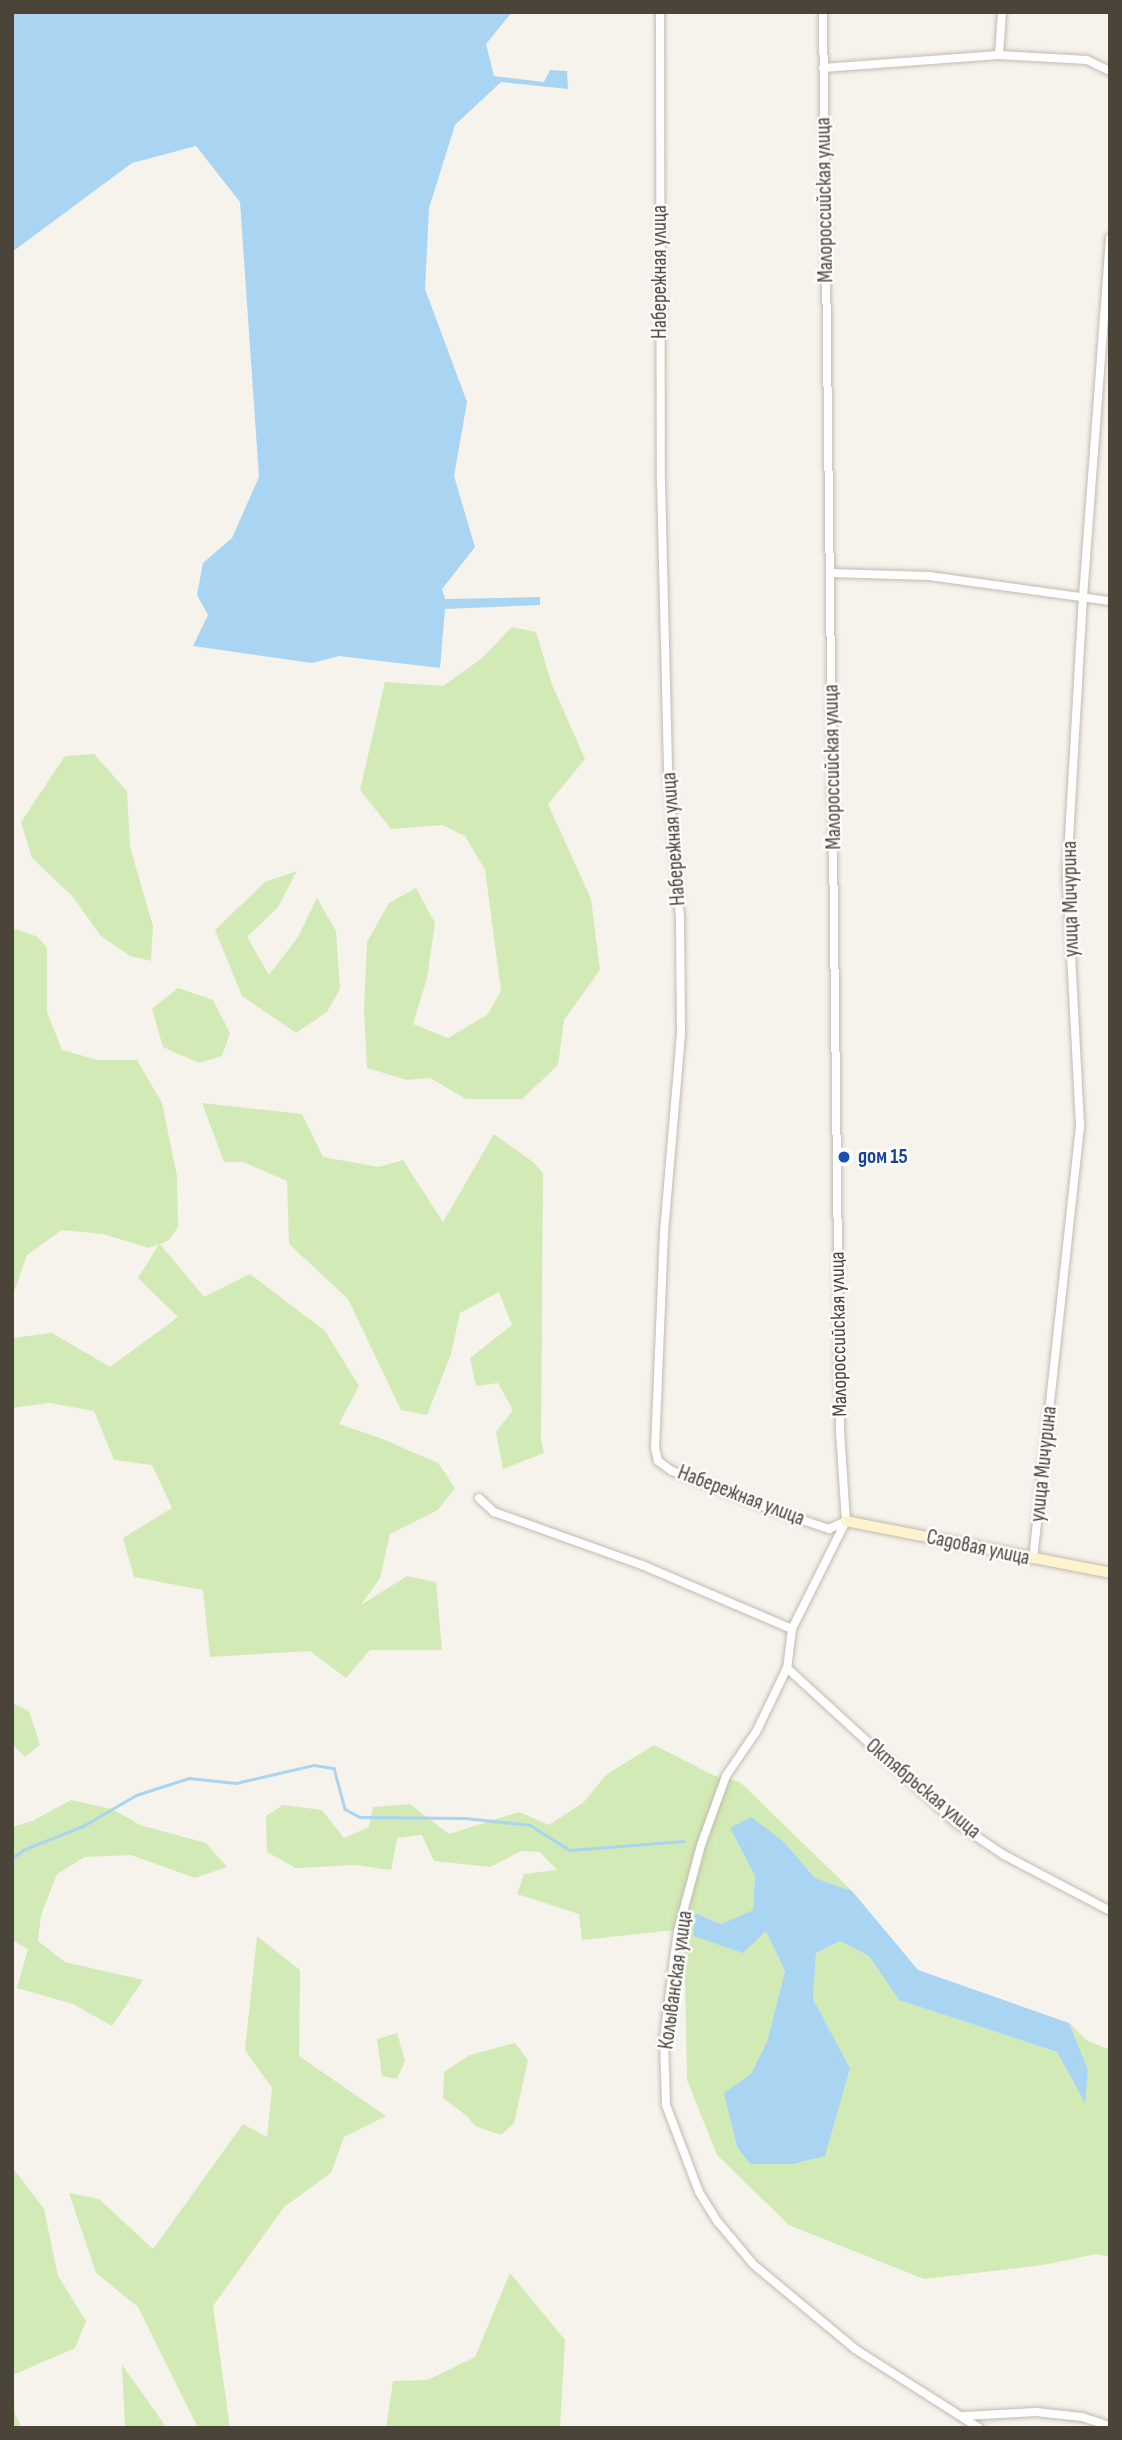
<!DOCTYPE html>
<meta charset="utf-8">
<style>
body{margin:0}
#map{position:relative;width:1122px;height:2440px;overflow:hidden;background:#f6f3ec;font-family:"Sofia Sans Condensed",sans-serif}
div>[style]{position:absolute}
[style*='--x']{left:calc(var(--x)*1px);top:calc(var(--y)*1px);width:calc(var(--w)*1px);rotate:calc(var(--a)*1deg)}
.green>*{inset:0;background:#d2eab5}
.water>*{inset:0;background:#a9d4f2}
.stream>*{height:2.5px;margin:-1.25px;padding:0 1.25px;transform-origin:1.25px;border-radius:1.25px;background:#a9d4f2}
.roads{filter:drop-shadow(0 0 2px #c2bbae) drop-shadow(0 0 2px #c2bbae)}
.street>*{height:8px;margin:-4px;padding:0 4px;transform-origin:4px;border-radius:4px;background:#fff}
.secondary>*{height:10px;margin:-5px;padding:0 5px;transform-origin:5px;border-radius:5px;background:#fff3cd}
.dots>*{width:19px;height:19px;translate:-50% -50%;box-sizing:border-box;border:4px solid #fff;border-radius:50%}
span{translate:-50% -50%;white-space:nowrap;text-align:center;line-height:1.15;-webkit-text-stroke:5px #fff;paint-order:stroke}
.street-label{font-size:21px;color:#4b4439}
.transit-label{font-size:21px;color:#164399;font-weight:700}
.left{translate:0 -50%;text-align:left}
.frame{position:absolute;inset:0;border:14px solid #4b4439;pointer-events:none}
</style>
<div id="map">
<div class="green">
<div style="clip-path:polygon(512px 627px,536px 632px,551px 682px,585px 759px,548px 804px,591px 899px,600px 970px,564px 1020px,558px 1065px,522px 1099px,466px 1099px,430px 1078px,407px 1080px,367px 1068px,364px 1009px,367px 942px,389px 903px,416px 888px,435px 923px,427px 978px,413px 1024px,448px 1038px,487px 1015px,501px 991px,485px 870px,465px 836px,442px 825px,391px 829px,360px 790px,385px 682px,443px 686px,481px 659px)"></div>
<div style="clip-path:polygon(94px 754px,127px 791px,130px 847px,153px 926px,151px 961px,130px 956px,101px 936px,73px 897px,32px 858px,21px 822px,65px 756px)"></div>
<div style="clip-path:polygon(297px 871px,278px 907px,247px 937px,269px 975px,298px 937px,317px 898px,336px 931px,340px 989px,327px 1012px,296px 1033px,242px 996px,215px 930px,265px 882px)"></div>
<div style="clip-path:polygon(16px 929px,38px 937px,47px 948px,47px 1012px,62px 1050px,98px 1060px,137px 1060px,162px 1103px,177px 1176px,178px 1227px,169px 1240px,160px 1244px,204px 1297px,250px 1274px,325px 1331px,359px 1386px,339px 1424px,380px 1438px,438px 1463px,455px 1488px,438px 1510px,390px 1534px,380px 1578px,361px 1605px,407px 1576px,436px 1582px,442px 1650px,370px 1650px,346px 1678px,310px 1651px,210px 1657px,203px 1590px,134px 1577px,123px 1538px,172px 1508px,152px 1465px,114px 1460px,94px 1411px,49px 1403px,12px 1408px,12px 1338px,52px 1333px,110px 1367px,178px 1317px,138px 1278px,159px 1244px,149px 1248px,103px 1234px,62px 1230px,27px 1255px,12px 1298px,12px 932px)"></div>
<div style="clip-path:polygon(178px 988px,213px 1000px,230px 1033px,222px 1056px,199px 1063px,163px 1047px,152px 1009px)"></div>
<div style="clip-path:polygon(202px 1103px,302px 1114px,323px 1157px,379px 1167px,403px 1160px,443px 1222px,494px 1134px,533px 1162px,543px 1173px,541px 1441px,544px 1453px,503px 1469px,496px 1432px,513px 1410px,498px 1383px,476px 1386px,470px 1358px,512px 1325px,499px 1292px,460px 1313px,451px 1354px,427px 1415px,401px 1410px,348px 1299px,289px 1244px,287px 1181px,243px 1162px,224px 1162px)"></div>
<div style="clip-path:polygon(12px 1703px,29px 1711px,40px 1745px,25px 1757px,12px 1744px)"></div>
<div style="clip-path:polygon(654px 1745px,715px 1776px,740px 1782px,852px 1891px,815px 1878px,784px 1842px,730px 1828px,755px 1876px,753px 1910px,721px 1924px,695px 1913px,693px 1936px,766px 1930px,785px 1971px,767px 2042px,731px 2122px,737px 2147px,750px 2164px,792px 2164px,850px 2068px,813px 1999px,816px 1953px,840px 1941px,869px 1956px,899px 2000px,1057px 2052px,1084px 2101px,1088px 2070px,1069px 2023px,1086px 2040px,1110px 2050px,1110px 2257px,1096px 2254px,1043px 2265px,924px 2279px,789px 2225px,717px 2155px,687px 2080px,684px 1929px,582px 1940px,579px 1914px,517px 1894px,524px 1874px,557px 1870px,540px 1852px,521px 1851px,490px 1867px,434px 1861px,422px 1835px,397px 1838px,391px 1870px,355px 1865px,296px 1868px,267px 1852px,266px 1816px,283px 1805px,322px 1810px,344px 1838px,369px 1827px,373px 1807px,410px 1804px,449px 1834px,519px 1812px,549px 1825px,584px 1802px,606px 1775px)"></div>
<div style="clip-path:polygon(71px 1800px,112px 1809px,140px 1825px,206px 1843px,227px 1867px,195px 1878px,131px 1855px,85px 1857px,57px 1874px,41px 1915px,38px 1941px,65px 1962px,143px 1980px,112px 2026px,73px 2004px,17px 1988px,28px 1949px,12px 1940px,12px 1827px,32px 1821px)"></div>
<div style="clip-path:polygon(257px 1936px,300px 1970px,299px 2056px,386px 2116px,344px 2137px,331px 2173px,284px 2207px,213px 2306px,230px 2428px,198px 2428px,138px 2307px,96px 2273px,69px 2193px,99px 2199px,153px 2249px,243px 2124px,267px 2137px,272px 2088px,245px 2050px)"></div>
<div style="clip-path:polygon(397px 2033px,405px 2061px,397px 2079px,382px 2076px,377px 2039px)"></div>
<div style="clip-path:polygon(515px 2043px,528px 2060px,514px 2123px,501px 2135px,475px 2126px,467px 2116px,443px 2098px,444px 2072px,470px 2055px)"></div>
<div style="clip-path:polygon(12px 2167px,44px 2209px,58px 2276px,86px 2321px,75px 2348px,13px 2375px,15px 2414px,22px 2428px,12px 2428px)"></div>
<div style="clip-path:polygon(510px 2273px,565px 2340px,560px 2428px,386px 2428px,393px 2381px,428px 2380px,475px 2357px)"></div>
<div style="clip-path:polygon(122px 2365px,167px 2428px,125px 2428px)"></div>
</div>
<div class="water">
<div style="clip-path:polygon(12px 12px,512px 12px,486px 44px,494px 76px,544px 82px,550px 70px,567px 71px,568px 89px,501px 82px,455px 125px,429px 208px,425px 289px,467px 402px,454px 476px,475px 547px,442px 589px,445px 599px,540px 597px,540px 605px,445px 609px,440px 668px,339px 656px,312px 663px,193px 646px,208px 615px,197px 595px,203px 563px,232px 538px,259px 477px,240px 202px,196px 146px,132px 163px,12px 252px)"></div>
<div style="clip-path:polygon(751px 1817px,784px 1842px,815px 1878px,852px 1891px,918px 1970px,1069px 2023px,1088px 2070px,1085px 2103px,1057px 2052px,899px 2000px,869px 1956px,840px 1941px,816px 1953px,813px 1999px,850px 2068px,825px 2156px,792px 2164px,750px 2164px,737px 2147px,724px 2093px,751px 2074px,767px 2042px,785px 1971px,766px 1931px,743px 1953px,693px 1936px,695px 1913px,721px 1924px,753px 1910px,755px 1876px,730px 1828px)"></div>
</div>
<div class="stream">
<div style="--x:12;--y:1858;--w:14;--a:-36"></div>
<div style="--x:23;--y:1850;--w:65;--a:-21.8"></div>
<div style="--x:83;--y:1826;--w:61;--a:-30.3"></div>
<div style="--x:136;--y:1795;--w:56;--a:-17.8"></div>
<div style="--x:189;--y:1778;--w:47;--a:6.1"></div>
<div style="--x:236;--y:1783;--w:80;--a:-13"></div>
<div style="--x:314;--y:1765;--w:20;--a:9"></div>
<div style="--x:334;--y:1768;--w:42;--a:75"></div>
<div style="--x:345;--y:1809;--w:17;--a:28"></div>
<div style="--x:360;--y:1817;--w:105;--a:0.5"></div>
<div style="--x:465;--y:1818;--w:65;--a:6.1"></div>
<div style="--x:530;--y:1825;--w:47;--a:32"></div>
<div style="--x:570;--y:1850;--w:114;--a:-4.5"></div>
</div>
<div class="roads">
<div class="street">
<div style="--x:660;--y:12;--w:469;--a:89.9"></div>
<div style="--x:661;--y:481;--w:288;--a:88.6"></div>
<div style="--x:668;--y:769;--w:149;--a:85.4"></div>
<div style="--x:680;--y:918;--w:116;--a:89.5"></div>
<div style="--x:681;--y:1034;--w:200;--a:94.9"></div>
<div style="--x:664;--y:1233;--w:215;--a:92.4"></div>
<div style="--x:655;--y:1448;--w:13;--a:77"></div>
<div style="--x:658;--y:1461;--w:17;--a:36"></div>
<div style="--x:672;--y:1471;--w:114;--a:21.1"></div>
<div style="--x:778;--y:1512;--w:54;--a:18.4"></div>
<div style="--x:829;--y:1529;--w:19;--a:-25"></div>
<div style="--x:823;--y:12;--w:1419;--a:89.31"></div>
<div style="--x:840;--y:1431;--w:90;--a:86.2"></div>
<div style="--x:999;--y:55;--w:43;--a:-86"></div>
<div style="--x:823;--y:68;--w:176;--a:-4.2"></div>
<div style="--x:999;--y:55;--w:88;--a:3.3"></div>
<div style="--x:1087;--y:60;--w:25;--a:26"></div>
<div style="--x:830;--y:573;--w:99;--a:1.7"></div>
<div style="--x:929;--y:576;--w:183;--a:7.9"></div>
<div style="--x:479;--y:1498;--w:21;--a:43"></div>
<div style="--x:494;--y:1512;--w:157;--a:19.7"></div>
<div style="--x:642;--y:1565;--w:163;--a:23.1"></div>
<div style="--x:846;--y:1521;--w:121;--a:116.6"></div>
<div style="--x:792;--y:1629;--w:39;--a:97"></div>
<div style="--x:787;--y:1668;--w:71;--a:115.8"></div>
<div style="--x:756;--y:1732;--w:53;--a:124.3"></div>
<div style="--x:726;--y:1776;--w:73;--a:109.9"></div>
<div style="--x:701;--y:1845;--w:89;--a:105"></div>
<div style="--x:678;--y:1931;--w:37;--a:98"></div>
<div style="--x:673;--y:1968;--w:72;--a:97.2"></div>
<div style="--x:664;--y:2039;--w:66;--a:88.3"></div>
<div style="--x:666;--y:2105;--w:93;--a:69.2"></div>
<div style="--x:699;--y:2192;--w:36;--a:58"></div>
<div style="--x:718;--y:2222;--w:56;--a:50.1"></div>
<div style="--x:754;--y:2265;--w:131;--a:39.7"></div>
<div style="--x:855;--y:2349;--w:147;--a:32.5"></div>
<div style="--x:1033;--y:1559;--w:437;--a:-83.8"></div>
<div style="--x:1080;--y:1125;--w:252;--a:-93"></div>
<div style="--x:1067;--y:873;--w:276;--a:-86.7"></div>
<div style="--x:1083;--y:597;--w:360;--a:-85.7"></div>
<div style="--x:787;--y:1668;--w:228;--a:42.5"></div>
<div style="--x:955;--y:1822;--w:59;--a:34"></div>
<div style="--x:1004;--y:1855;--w:120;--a:27.8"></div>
<div style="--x:964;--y:2416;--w:72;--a:-3.2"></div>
<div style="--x:1036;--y:2412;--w:46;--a:6.2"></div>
<div style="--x:1082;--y:2417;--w:29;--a:18"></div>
</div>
<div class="secondary">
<div style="--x:846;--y:1521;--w:269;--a:11.1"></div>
</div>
</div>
<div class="dots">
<div style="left:844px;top:1157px;background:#1a4fb4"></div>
</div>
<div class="street-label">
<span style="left:825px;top:200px;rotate:-91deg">Малороссийская улица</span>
<span style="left:660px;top:272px;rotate:-90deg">Набережная улица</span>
<span style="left:833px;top:767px;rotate:-91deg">Малороссийская улица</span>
<span style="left:674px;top:839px;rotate:-94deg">Набережная улица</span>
<span style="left:1071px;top:899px;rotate:-91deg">улица Мичурина</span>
<span style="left:839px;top:1334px;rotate:-91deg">Малороссийская улица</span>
<span style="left:1044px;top:1464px;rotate:-84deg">улица Мичурина</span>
<span style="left:741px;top:1496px;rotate:21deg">Набережная улица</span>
<span style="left:978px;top:1548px;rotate:12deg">Садовая улица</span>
<span style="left:923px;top:1789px;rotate:40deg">Октябрьская улица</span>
<span style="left:676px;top:1980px;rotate:-82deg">Колыванская улица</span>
</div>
<div class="transit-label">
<span class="left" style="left:858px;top:1157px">дом 15</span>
</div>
<div class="frame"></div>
</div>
